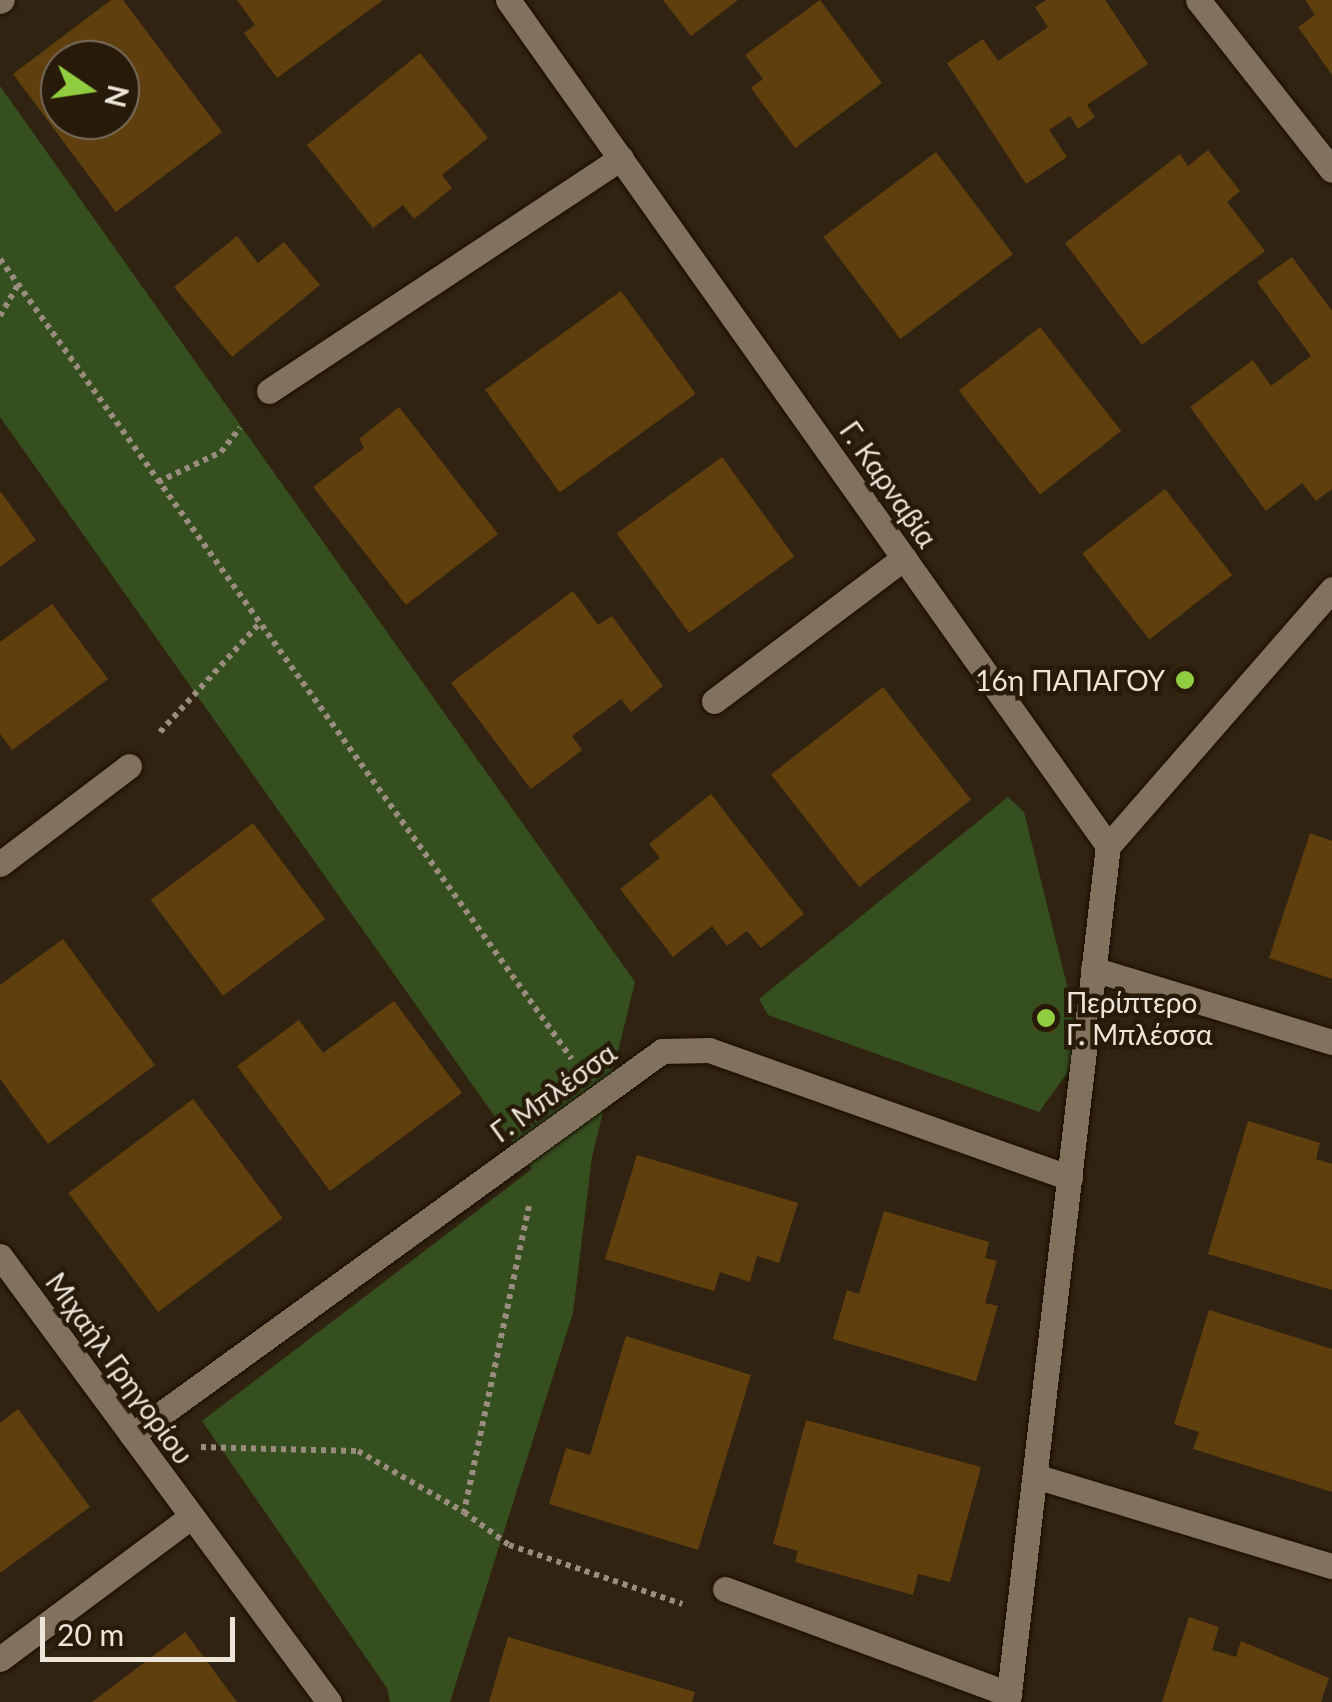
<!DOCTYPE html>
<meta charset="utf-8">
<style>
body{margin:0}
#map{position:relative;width:1332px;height:1702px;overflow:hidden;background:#312311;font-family:Lato,sans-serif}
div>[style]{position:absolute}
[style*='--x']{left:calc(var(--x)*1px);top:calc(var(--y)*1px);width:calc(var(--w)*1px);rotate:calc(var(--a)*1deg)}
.green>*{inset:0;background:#364f1f}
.building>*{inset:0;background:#5f3f0e;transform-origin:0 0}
.path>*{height:6px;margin-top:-3px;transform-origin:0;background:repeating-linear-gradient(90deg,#998d7f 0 5px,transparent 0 10px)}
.roads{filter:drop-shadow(0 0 2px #180c00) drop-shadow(0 0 2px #180c00)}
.lane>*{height:25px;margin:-12.5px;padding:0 12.5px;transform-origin:12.5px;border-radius:12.5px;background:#81715d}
.street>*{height:25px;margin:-12.5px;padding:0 12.5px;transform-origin:12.5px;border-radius:12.5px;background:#81715d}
.dots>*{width:28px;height:28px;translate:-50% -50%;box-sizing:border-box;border:5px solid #271a08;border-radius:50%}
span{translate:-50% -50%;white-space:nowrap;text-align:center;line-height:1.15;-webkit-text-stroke:9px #271a08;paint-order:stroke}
.street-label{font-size:28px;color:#eee5da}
.poi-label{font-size:28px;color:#eee5da}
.right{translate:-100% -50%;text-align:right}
.left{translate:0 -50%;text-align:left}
.north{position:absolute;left:40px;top:40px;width:100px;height:100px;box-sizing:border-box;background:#271a08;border:2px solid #776b5c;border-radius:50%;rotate:103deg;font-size:28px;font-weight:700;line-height:40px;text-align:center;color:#eee5da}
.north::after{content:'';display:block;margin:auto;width:35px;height:45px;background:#91cd40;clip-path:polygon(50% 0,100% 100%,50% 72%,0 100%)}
.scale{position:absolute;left:40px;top:1617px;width:195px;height:45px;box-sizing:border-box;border:5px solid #eee5da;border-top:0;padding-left:12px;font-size:30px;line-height:35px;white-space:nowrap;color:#eee5da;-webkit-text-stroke:8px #271a08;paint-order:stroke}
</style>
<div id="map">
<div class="green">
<div style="clip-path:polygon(0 86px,635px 982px,592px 1157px,573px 1313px,450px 1702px,390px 1702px,387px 1688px,202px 1421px,532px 1169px,0 417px)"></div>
<div style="clip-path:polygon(1008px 797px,1024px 812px,1076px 1022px,1075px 1062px,1039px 1112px,768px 1015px,759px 999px)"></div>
</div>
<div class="building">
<div style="clip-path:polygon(evenodd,111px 0,123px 0,222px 132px,116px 212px,13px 74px,111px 0,60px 60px,120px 60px,120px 120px,60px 120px,60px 60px)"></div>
<div style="clip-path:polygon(237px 0,383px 0,277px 78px,244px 33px,255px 25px)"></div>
<div style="clip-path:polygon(663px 0,738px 0,691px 36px)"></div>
<div style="clip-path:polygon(820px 0,882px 83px,795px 148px,751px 88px,763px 79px,745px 55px)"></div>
<div style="clip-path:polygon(1046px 0,1105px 0,1148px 64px,1087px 105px,1095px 117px,1078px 129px,1070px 116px,1049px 130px,1067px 157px,1026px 184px,947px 63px,983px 39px,998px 61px,1048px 27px,1035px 7px)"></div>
<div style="clip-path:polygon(1305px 0,1332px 0,1332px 75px,1298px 27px,1315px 15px)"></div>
<div style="clip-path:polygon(420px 53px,488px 138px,442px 175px,452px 188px,414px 219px,403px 205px,373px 228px,307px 145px)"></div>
<div style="clip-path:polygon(1208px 150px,1240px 191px,1227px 202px,1265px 251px,1142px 345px,1065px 243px,1180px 154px,1188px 166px)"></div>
<div style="left:936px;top:152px;width:128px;height:141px;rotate:53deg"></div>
<div style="clip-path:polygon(237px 236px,258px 263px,284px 242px,320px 285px,232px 357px,174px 287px)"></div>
<div style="clip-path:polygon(1292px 257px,1332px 311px,1332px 489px,1316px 501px,1302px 483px,1266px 511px,1190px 407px,1253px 360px,1271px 386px,1311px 356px,1257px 282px)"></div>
<div style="left:621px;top:291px;width:127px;height:168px;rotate:54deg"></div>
<div style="left:1040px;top:327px;width:132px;height:103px;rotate:52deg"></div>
<div style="clip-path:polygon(399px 407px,498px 534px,406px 605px,313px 487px,364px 448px,359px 439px)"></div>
<div style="left:722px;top:457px;width:123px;height:130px;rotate:54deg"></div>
<div style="left:1165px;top:489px;width:109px;height:105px;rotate:52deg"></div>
<div style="clip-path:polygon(0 491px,36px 540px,0 567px)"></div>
<div style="clip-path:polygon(573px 591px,598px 625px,612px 616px,663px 686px,631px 712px,621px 699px,572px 736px,582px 750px,531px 789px,451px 683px)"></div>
<div style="clip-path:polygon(52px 604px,108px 679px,12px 750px,0 734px,0 642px)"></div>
<div style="left:883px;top:687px;width:143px;height:142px;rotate:52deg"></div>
<div style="clip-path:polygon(711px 794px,804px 914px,761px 948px,747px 931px,727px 946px,712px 926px,673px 957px,620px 889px,660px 858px,649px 844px)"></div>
<div style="left:253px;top:823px;width:120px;height:128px;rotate:53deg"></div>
<div style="clip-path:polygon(1310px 833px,1332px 841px,1332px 979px,1269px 958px)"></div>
<div style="clip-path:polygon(63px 939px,155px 1065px,48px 1144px,0 1079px,0 985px)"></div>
<div style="clip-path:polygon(394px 1001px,462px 1093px,330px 1191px,237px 1066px,299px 1020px,323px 1053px)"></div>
<div style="left:1039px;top:1004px;width:21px;height:25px;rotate:14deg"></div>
<div style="left:193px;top:1099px;width:149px;height:156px;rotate:53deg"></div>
<div style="clip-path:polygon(1248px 1121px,1320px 1143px,1316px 1159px,1332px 1164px,1332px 1290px,1208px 1254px)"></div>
<div style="clip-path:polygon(637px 1155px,798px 1203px,779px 1263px,757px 1256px,750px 1282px,720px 1272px,714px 1291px,605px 1259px)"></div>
<div style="clip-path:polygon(884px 1211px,989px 1242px,985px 1258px,997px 1261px,985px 1303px,998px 1306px,976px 1381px,833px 1339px,847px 1290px,859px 1294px)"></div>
<div style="clip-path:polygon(1209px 1310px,1332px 1349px,1332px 1492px,1193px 1449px,1199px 1432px,1174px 1424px)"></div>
<div style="clip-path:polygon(626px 1336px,751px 1375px,698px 1550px,549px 1504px,566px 1448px,590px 1455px)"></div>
<div style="clip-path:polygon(18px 1409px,90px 1507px,0 1573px,0 1423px)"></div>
<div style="clip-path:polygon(806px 1420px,981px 1467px,950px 1582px,918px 1574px,913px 1595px,795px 1562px,798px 1551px,773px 1544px)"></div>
<div style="clip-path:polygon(1189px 1617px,1219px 1627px,1212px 1650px,1236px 1657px,1241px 1641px,1329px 1678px,1321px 1702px,1162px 1702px)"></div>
<div style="clip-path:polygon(185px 1632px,237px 1702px,92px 1702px)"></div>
<div style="clip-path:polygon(508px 1637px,695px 1692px,692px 1702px,489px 1702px)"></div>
</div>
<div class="path">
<div style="--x:0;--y:259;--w:983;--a:54.44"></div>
<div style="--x:0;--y:316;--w:36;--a:-60"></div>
<div style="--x:158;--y:482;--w:70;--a:-25.5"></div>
<div style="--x:221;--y:452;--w:31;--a:-52"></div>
<div style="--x:160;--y:732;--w:148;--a:-47.5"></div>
<div style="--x:529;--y:1206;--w:313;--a:102"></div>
<div style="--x:464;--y:1512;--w:56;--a:36.3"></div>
<div style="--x:509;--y:1545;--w:183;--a:18.8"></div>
<div style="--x:201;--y:1447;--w:157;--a:1.5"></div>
<div style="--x:358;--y:1451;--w:122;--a:29.9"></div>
</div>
<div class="roads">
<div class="lane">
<div style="--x:714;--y:701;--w:238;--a:-37"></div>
</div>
<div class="street">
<div style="--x:508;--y:0;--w:1037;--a:54.65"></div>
<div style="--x:1198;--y:0;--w:216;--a:51.8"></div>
<div style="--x:0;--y:1;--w:2;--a:-27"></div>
<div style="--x:269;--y:391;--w:422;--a:-33.5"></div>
<div style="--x:0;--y:864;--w:162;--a:-37.2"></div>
<div style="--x:1093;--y:969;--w:250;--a:17"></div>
<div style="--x:0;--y:1256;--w:554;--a:53.58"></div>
<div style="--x:132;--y:1435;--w:654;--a:-35.92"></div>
<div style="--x:662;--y:1051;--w:47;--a:-1.2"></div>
<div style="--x:709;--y:1050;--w:383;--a:19.5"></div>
<div style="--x:1035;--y:1476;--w:310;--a:16.9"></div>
<div style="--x:725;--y:1589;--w:303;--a:20.3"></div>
<div style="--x:0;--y:1659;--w:239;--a:-36.7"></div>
<div style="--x:1008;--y:1702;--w:862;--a:-83.34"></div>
<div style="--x:1108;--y:846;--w:341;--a:-48.9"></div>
</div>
</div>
<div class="dots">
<div style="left:1185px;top:680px;background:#91cd40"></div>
<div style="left:1046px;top:1018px;background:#91cd40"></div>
</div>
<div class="street-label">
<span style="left:889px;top:484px;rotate:55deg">Γ. Καρναβία</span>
<span style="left:553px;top:1092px;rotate:-36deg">Γ. Μπλέσσα</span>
<span style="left:120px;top:1368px;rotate:54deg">Μιχαήλ Γρηγορίου</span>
</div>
<div class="poi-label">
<span class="right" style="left:1165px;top:680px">16η ΠΑΠΑΓΟΥ</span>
<span class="left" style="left:1066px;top:1018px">Περίπτερο<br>Γ. Μπλέσσα</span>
</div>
<div class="north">N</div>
<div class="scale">20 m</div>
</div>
